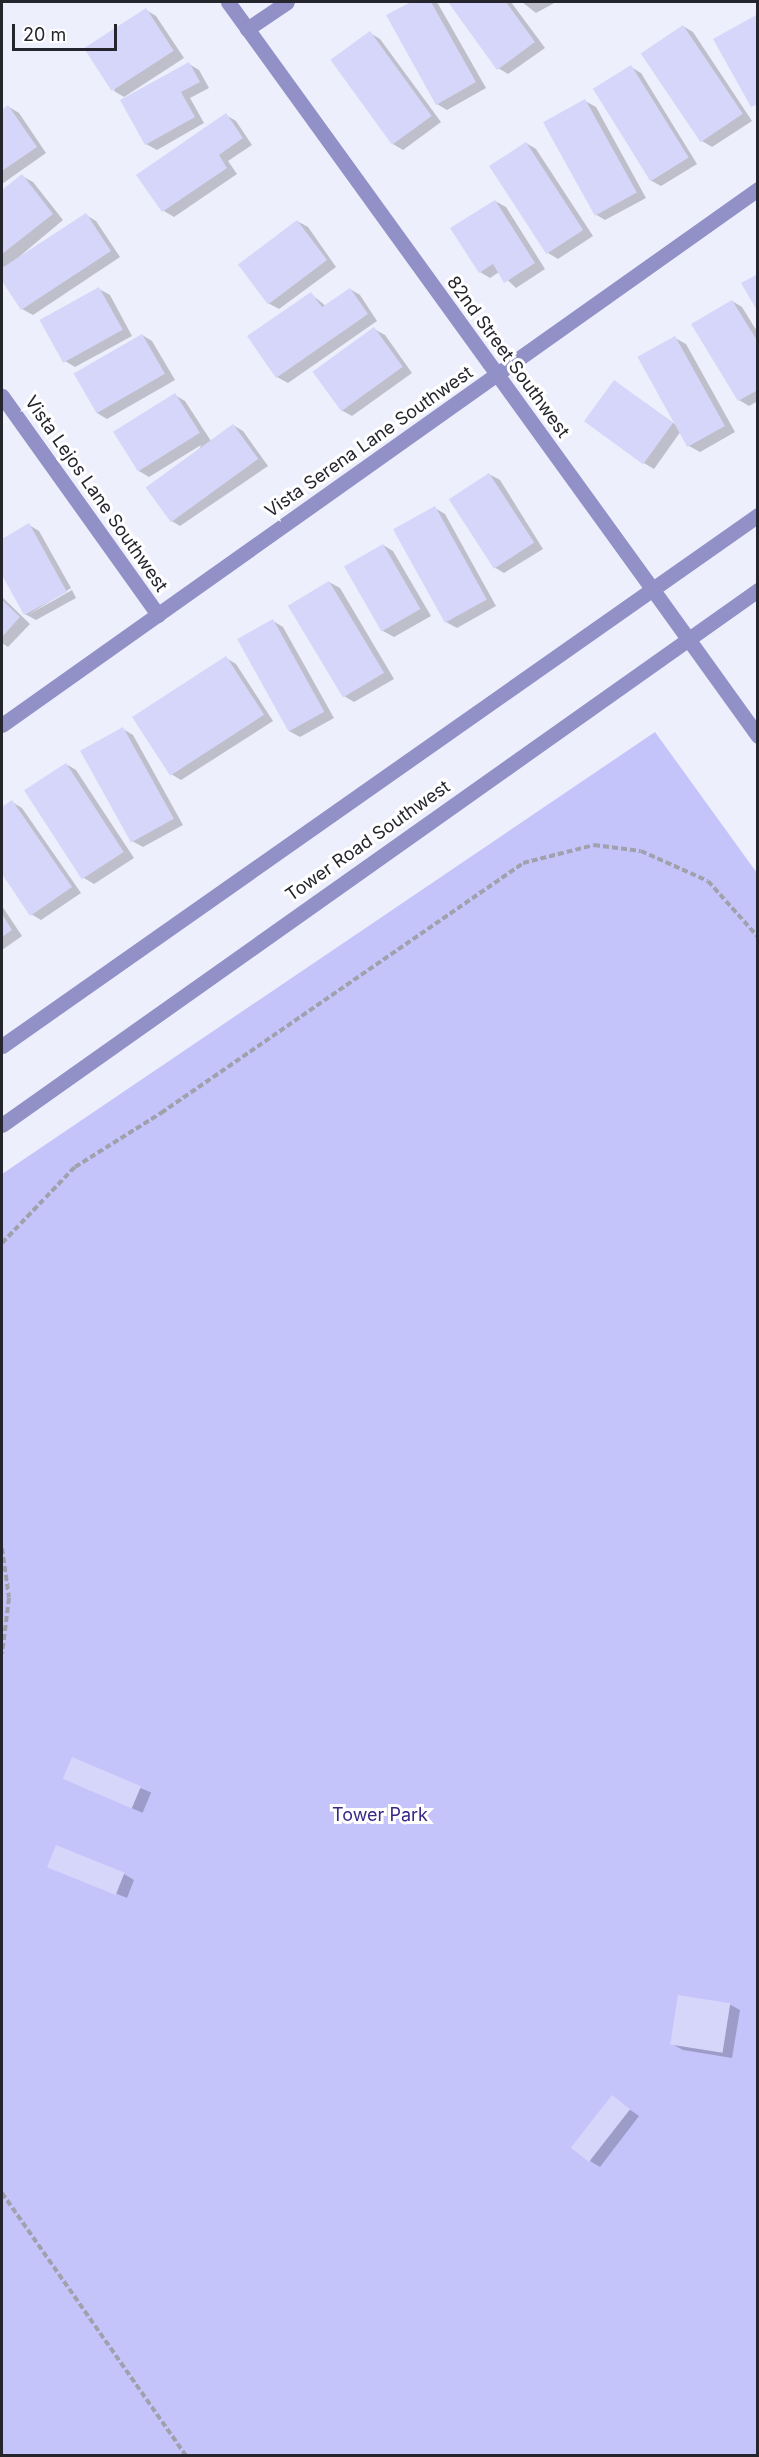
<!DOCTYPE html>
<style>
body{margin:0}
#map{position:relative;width:759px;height:2457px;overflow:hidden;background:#eeeffd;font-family:Inter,sans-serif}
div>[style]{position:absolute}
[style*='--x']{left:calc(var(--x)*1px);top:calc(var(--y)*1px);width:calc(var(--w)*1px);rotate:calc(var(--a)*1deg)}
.green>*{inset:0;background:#c4c4fb}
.shadow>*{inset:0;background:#0003;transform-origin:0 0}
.building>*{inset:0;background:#d5d6f9;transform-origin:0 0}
.path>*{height:4px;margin-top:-2px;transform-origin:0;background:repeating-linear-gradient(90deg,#a0a1ac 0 6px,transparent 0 9px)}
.minor>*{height:15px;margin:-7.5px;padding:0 7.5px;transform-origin:7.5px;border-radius:7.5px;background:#9191c8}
.tertiary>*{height:15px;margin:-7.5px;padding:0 7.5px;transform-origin:7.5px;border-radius:7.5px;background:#9191c8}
span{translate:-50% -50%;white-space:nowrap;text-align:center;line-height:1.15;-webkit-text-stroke:6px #fff;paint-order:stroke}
.street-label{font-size:18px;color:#25252d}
.park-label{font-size:18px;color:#392786}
.frame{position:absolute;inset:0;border:3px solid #25252d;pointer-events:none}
.scale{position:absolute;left:12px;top:24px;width:105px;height:27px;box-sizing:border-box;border:3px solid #25252d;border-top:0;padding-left:8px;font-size:18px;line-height:21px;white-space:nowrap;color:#25252d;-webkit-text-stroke:4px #fff;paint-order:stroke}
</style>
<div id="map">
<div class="green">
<div style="clip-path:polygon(655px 732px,757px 873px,757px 2455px,2px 2455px,2px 1174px)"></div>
</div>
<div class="shadow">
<div style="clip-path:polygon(414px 2px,437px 2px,486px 88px,447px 110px,437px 104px,388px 16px)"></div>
<div style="clip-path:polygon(450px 2px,511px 2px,545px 48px,508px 74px,498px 68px)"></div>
<div style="clip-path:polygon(522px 2px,556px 2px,536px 13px)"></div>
<div style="clip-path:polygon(146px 10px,156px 16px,184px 58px,124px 97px,114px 91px)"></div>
<div style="clip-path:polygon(683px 26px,693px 32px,752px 121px,712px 147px,702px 141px)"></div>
<div style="clip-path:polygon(370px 33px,380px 39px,441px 122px,403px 150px,393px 144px)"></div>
<div style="clip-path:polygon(189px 64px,199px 70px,209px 88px,190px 98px,204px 123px,157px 150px,146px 144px)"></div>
<div style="clip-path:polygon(631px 67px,641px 73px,697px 164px,661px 186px,650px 180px,595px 90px)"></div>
<div style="clip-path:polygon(585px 101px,596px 107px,646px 198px,605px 220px,595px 214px)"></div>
<div style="clip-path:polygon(9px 107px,19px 113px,46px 153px,2px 184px,2px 112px)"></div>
<div style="clip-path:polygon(226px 115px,236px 121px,252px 145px,228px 161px,237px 174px,174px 217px,164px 211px,138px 175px)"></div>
<div style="clip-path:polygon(526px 143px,536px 149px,593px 236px,558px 259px,548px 253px)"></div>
<div style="clip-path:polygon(22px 176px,33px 182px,63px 220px,7px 267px,86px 215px,96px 221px,120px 257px,33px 315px,22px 309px,2px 278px,5px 268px,2px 266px,2px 192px)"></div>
<div style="clip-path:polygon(495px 201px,506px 207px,545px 269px,516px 288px,499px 272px,490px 278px,480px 272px)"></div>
<div style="clip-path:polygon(297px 221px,308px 227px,336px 267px,279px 309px,268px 303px)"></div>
<div style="clip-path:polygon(99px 289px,110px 295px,132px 336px,75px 367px,65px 361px)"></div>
<div style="clip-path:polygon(350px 289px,360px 295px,377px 321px,288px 383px,277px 377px,249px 336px,311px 294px,326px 306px)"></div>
<div style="clip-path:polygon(732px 301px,742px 307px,758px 333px,758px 401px,749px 406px,739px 400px)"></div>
<div style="clip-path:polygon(374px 329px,385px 335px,412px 373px,352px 416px,341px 410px)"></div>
<div style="clip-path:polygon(142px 335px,152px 341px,175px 380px,107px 419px,97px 413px)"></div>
<div style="clip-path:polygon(675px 338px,686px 344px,735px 432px,700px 452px,689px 446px,681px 431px,654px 469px,644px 463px,624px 388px,679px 427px)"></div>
<div style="clip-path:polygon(175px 395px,185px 401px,211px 441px,233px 425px,243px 431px,268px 466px,180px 526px,170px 520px,201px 445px,149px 477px,139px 471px)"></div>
<div style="clip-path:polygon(489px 474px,500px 480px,543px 549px,504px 573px,494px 567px)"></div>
<div style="clip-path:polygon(435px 508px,445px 514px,496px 606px,457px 628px,446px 622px)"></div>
<div style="clip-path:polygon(29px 525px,39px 531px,71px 588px,28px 615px,72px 590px,76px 598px,36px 620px,25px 614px,2px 572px,2px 540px)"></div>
<div style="clip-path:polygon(383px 545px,393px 551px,431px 616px,394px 637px,383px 631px)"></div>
<div style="clip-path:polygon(329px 582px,340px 588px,394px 679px,354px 702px,344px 696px)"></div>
<div style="clip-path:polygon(2px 597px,30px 624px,8px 647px,2px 643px)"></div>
<div style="clip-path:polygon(273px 621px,283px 627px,334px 718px,300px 737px,289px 731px)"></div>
<div style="clip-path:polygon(226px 658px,236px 664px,273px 721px,181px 780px,171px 774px)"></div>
<div style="clip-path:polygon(123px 729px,133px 735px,183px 825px,143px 847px,132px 841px)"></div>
<div style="clip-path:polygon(66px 764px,76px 770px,134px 858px,94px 884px,84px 878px)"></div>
<div style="clip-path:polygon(12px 802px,22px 808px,81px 893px,41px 920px,31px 914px,2px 871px,2px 809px)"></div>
<div style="clip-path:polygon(2px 906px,22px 936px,2px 950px)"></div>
<div style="left:72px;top:1759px;width:86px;height:22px;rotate:23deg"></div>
<div style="clip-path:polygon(49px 1866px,124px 1874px,134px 1880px,127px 1898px)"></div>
<div style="clip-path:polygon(729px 2004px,740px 2010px,732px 2058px,683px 2050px,672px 2044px)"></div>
<div style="clip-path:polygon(612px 2097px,639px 2116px,600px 2167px,590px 2161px)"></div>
</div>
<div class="building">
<div style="clip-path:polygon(411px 2px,431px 2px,476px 82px,436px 105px,386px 15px)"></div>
<div style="clip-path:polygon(448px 2px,506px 2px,535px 42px,497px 70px)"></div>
<div style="left:146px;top:8px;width:51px;height:74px;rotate:57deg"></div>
<div style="clip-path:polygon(758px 14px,758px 104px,751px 107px,713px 39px)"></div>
<div style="left:683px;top:25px;width:107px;height:51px;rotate:56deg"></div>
<div style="left:370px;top:31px;width:105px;height:49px;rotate:54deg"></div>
<div style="clip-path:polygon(189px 62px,200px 82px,181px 92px,195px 117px,145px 145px,120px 100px)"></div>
<div style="left:631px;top:65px;width:109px;height:45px;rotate:58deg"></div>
<div style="left:585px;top:99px;width:107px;height:48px;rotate:61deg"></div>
<div style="clip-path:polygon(8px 105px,37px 147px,2px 171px,2px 110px)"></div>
<div style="clip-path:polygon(226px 113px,243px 138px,219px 155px,227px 168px,162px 212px,136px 175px)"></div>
<div style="left:526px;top:142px;width:105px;height:44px;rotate:57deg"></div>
<div style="clip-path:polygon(22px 174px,53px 214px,2px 254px,2px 190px)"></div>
<div style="clip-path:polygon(495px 200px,535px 263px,504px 283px,493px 264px,479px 273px,450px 228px)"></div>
<div style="clip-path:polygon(86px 213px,111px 251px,21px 310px,2px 281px,2px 268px)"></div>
<div style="left:297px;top:220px;width:50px;height:74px;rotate:53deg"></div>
<div style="clip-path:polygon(758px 274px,758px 312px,741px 283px)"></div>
<div style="left:99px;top:287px;width:49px;height:68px;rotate:61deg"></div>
<div style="clip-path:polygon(350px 288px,368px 314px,276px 378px,247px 336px,311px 292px,322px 307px)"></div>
<div style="clip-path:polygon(732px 300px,758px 342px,758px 390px,738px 401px,691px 324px)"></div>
<div style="left:374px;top:327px;width:49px;height:76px;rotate:54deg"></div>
<div style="left:142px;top:334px;width:46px;height:79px;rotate:60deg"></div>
<div style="left:675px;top:336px;width:103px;height:43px;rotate:61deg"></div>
<div style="left:614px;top:380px;width:73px;height:51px;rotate:36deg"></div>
<div style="left:175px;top:393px;width:47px;height:73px;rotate:58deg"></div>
<div style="left:233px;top:424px;width:43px;height:108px;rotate:54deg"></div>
<div style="left:489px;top:473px;width:83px;height:48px;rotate:57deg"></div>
<div style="left:435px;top:506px;width:107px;height:48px;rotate:61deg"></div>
<div style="clip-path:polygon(29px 523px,67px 592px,24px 615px,2px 575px,2px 539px)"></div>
<div style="left:383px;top:544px;width:75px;height:45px;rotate:60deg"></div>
<div style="left:329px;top:581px;width:107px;height:48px;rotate:59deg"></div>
<div style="clip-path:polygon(2px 600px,20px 617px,2px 637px)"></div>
<div style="left:273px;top:619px;width:106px;height:41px;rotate:61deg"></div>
<div style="left:226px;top:656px;width:70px;height:112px;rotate:57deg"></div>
<div style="left:123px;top:727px;width:105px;height:49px;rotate:61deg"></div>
<div style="left:66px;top:763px;width:106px;height:50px;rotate:57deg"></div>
<div style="clip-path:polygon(12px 800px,72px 887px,30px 916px,2px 874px,2px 807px)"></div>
<div style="clip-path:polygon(2px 914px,12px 930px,2px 937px)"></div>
<div style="left:72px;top:1757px;width:75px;height:24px;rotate:23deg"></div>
<div style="left:56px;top:1845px;width:74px;height:24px;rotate:22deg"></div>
<div style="left:678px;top:1995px;width:53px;height:50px;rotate:9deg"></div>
<div style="left:612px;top:2095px;width:23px;height:67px;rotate:38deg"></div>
</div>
<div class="path">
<div style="--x:2;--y:1243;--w:105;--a:-46.2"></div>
<div style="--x:75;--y:1167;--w:102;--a:-32.1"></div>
<div style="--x:161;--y:1113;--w:440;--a:-34.6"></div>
<div style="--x:523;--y:863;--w:73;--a:-14.2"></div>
<div style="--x:594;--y:845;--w:47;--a:7.3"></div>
<div style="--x:641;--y:851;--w:73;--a:24.1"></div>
<div style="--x:708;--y:881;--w:75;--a:48.2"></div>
<div style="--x:2;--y:1548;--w:50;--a:82"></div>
<div style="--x:9;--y:1598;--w:56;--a:97.1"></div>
<div style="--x:2;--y:2193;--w:321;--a:55"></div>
</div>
<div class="minor">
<div style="--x:228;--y:2;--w:726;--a:54.14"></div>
<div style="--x:247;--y:29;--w:48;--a:-34"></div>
<div style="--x:2;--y:396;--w:269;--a:54.5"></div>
<div style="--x:2;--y:725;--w:927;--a:-35.34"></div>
</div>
<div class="tertiary">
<div style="--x:653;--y:590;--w:180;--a:54.3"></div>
<div style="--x:2;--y:1046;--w:924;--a:-35.08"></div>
<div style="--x:2;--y:1125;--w:926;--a:-35.29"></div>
</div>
<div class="street-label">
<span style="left:508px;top:357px;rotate:54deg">82nd Street Southwest</span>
<span style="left:369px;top:442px;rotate:-35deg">Vista Serena Lane Southwest</span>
<span style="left:96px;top:494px;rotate:55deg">Vista Lejos Lane Southwest</span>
<span style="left:368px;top:841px;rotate:-35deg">Tower Road Southwest</span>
</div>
<div class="park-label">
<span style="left:380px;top:1815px">Tower Park</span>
</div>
<div class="frame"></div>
<div class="scale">20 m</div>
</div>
